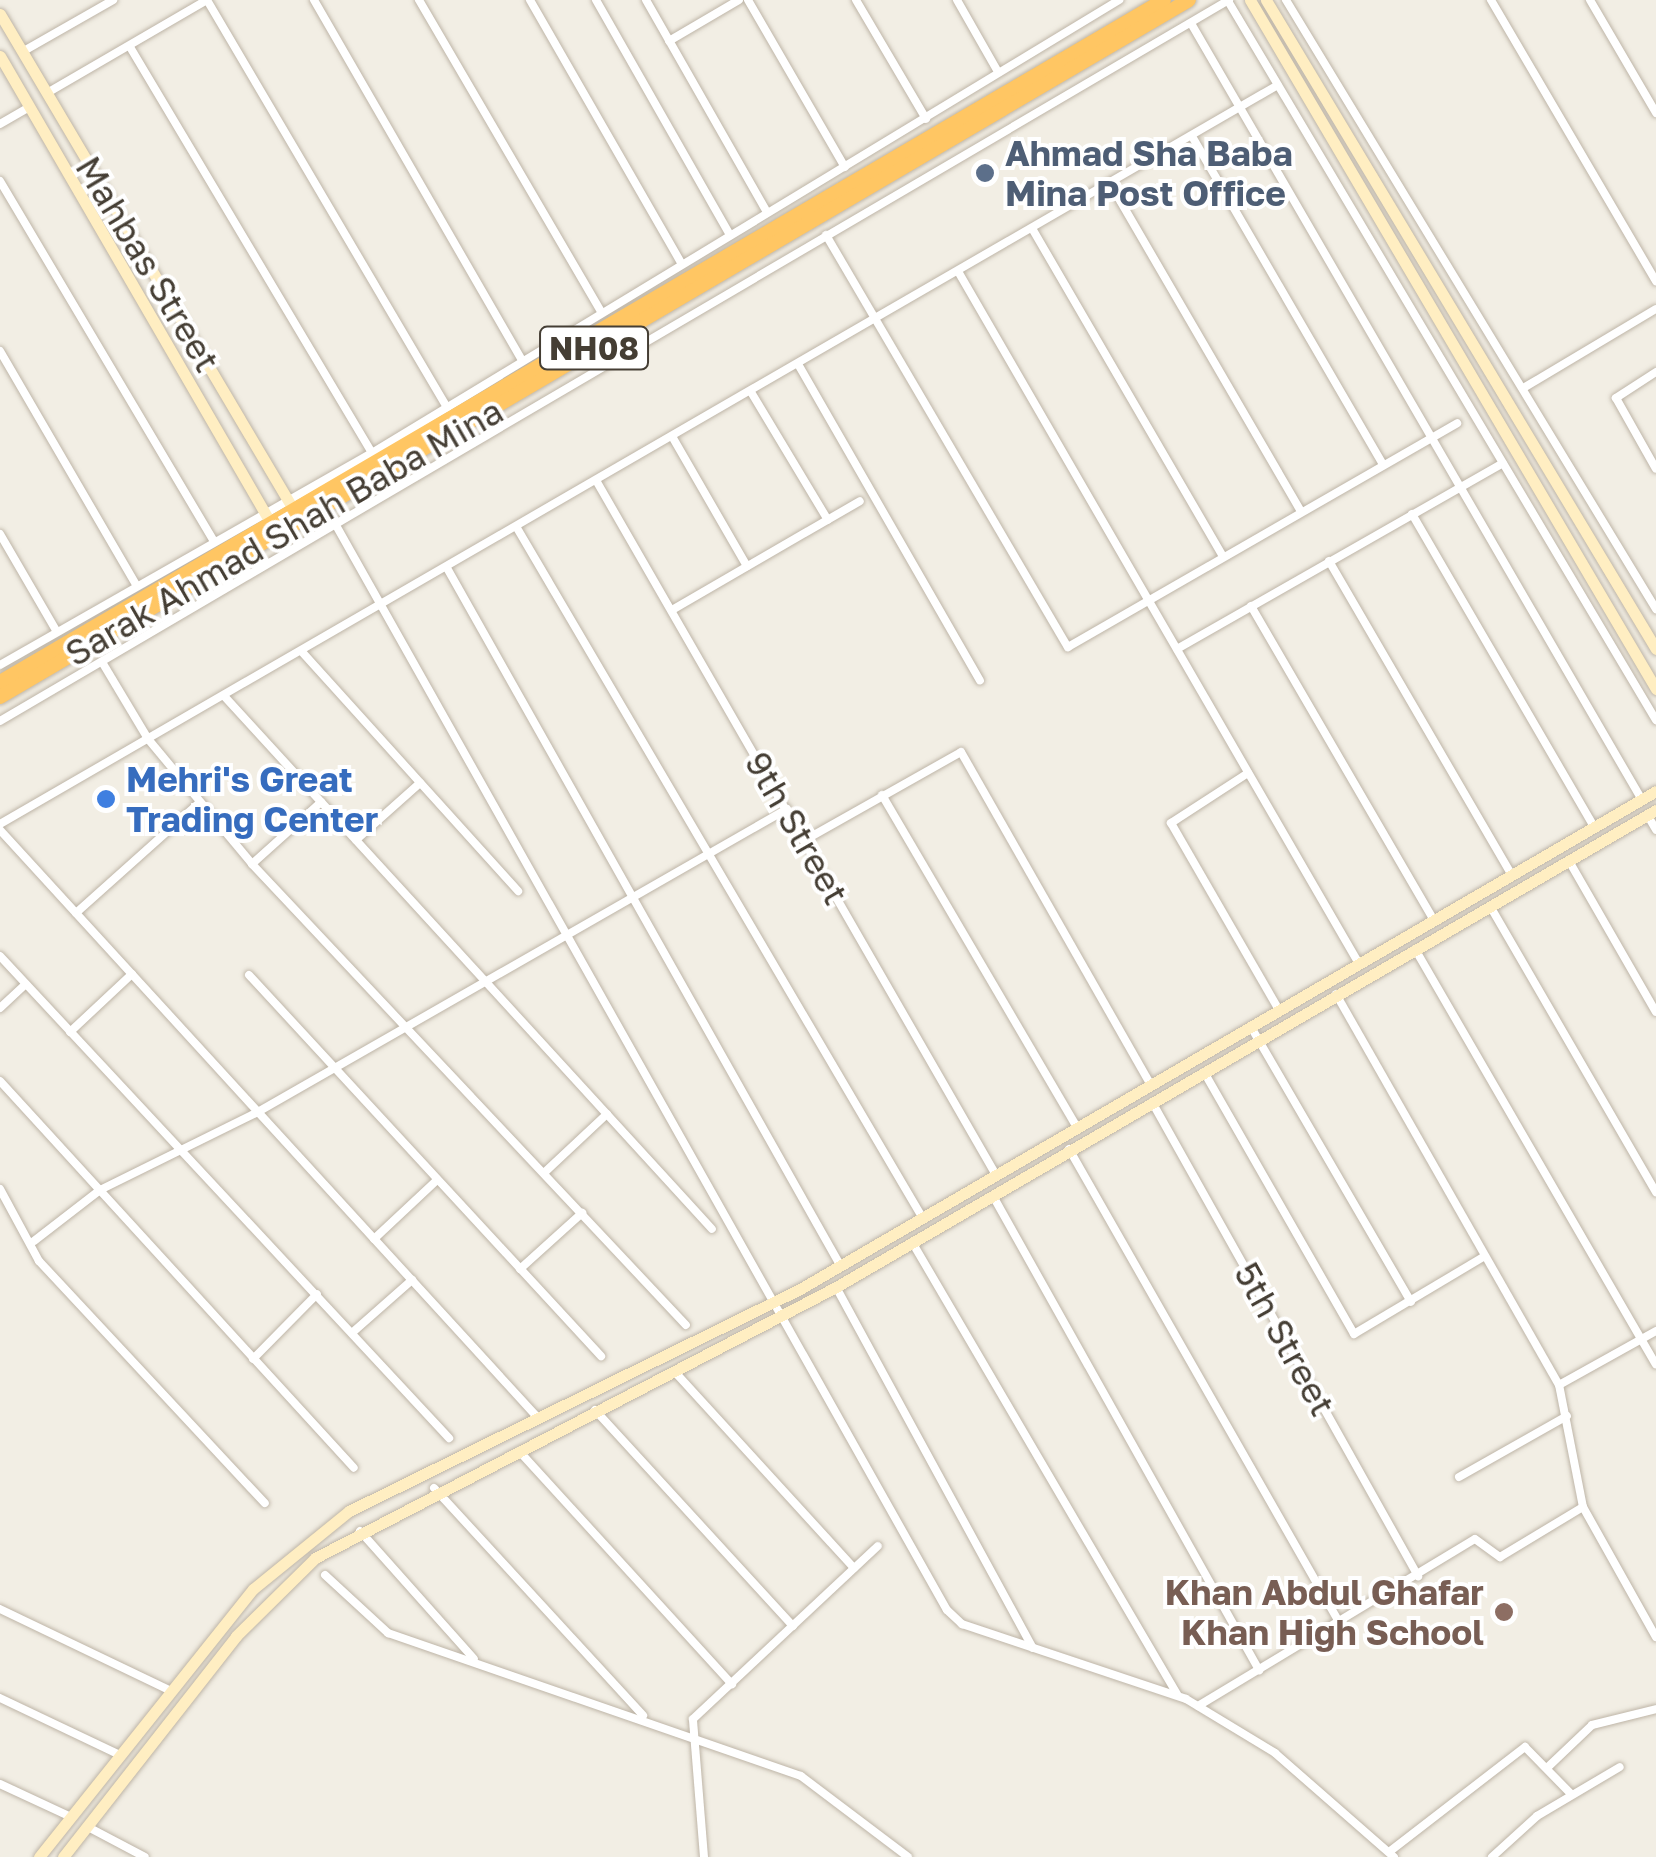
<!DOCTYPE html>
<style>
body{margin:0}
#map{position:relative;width:1656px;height:1857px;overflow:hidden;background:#f2eee4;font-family:"Golos Text",sans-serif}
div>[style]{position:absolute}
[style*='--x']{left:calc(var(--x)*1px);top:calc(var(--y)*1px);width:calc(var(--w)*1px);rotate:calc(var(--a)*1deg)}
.roads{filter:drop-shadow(0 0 2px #beb5a7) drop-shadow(0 0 2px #beb5a7)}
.street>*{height:8px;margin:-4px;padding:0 4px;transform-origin:4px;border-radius:4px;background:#fff}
.secondary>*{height:11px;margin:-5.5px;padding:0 5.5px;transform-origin:5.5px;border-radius:5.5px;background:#ffeec2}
.highway>*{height:14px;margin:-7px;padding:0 7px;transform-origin:7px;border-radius:7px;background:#ffc663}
.dots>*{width:28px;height:28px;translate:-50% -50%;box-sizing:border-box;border:5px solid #fff;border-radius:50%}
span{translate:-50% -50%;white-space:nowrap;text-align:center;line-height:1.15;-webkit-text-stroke:8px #fff;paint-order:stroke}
.shield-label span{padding:2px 8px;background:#fff;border:2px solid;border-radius:8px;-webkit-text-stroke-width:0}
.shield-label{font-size:32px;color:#453e34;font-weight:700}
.service-label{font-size:35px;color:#4e5e75;font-weight:700}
.left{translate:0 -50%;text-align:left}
.street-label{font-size:35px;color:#453e34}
.shop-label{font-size:35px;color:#366cbe;font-weight:700}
.education-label{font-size:35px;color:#785e54;font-weight:700}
.right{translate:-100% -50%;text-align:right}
</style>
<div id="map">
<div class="roads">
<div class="street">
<div style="--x:207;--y:0;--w:473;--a:59.5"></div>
<div style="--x:314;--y:0;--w:416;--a:60"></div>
<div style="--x:419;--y:0;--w:361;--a:59.7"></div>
<div style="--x:530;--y:0;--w:305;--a:60.1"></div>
<div style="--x:596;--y:0;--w:271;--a:60.3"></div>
<div style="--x:646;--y:0;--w:244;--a:60.3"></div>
<div style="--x:748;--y:0;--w:193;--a:59.9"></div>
<div style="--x:856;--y:0;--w:138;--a:59.5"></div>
<div style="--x:957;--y:0;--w:81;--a:60.3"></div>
<div style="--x:1286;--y:0;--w:713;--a:58.72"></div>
<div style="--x:1491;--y:0;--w:326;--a:59.6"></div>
<div style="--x:1590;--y:0;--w:131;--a:59.7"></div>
<div style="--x:1228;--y:1;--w:837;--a:59.24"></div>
<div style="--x:1192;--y:25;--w:896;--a:59.86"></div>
<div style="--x:669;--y:41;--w:81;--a:-30.4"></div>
<div style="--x:130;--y:47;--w:473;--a:59.2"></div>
<div style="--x:22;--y:52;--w:105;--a:-29.7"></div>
<div style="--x:47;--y:93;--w:185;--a:-30.2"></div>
<div style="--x:0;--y:124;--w:34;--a:-30"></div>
<div style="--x:1193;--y:138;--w:378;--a:59.8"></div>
<div style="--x:0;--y:181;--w:420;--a:59.3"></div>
<div style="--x:1111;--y:185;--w:378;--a:59.8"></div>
<div style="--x:1033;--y:230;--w:378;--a:59.8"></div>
<div style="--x:826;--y:235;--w:478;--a:59.6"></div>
<div style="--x:1068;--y:647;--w:449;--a:-29.9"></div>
<div style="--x:959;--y:273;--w:798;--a:59.93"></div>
<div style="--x:0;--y:351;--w:272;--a:59.8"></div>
<div style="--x:798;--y:364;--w:365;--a:60.1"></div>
<div style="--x:1656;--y:372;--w:48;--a:147"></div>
<div style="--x:1616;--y:398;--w:81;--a:60.6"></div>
<div style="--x:1525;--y:387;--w:152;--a:-30.8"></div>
<div style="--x:751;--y:392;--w:149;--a:59"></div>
<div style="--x:673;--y:438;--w:148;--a:60"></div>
<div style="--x:597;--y:482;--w:800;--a:60.07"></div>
<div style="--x:324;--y:504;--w:1269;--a:60.61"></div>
<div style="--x:947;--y:1610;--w:21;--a:43"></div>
<div style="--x:962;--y:1624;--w:236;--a:18.5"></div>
<div style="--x:1186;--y:1699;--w:104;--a:31.2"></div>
<div style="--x:1275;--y:1753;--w:158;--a:41.2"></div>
<div style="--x:1412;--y:514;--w:362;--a:59.8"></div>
<div style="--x:517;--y:528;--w:799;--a:59.55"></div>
<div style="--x:0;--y:534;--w:113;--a:59.8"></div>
<div style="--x:1329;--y:561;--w:363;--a:59.8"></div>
<div style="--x:447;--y:568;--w:800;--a:60.58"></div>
<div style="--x:1251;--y:606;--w:363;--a:59.8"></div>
<div style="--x:672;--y:610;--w:217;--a:-30.1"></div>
<div style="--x:1177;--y:649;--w:375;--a:-29.7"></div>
<div style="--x:303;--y:653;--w:321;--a:47.9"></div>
<div style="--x:102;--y:662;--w:90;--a:59.1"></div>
<div style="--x:148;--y:739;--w:163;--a:50.2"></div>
<div style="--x:252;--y:864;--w:633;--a:46.73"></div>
<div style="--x:0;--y:665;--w:428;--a:-29.7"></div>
<div style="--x:372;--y:453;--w:874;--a:-31.23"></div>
<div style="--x:225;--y:697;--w:721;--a:47.53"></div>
<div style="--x:0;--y:721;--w:1425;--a:-30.4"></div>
<div style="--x:1248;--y:773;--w:92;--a:147"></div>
<div style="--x:1171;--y:823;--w:216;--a:60"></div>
<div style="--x:882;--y:795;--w:386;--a:59.6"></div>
<div style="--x:1648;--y:816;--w:16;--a:60"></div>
<div style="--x:0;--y:824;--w:1474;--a:-30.04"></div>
<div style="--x:0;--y:830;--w:797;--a:47.54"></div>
<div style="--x:356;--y:840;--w:86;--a:-41.7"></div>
<div style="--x:805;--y:840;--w:179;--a:-29.4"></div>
<div style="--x:961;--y:752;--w:383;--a:60.3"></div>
<div style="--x:1569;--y:861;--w:174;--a:60.1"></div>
<div style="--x:252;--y:864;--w:93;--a:-41.9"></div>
<div style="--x:1490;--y:906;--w:331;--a:59.9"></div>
<div style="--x:76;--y:913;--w:165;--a:-41.8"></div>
<div style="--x:1415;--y:949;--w:480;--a:59.9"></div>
<div style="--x:0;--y:956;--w:659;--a:47.03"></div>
<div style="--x:249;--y:975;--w:519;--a:47.27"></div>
<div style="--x:0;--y:1008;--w:35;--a:-43"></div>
<div style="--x:1251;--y:1027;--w:318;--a:59.8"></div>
<div style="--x:70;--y:1032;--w:85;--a:-43.1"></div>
<div style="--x:1204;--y:1072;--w:302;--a:60.2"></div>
<div style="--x:1354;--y:1334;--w:152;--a:-30.8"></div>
<div style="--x:0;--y:1081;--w:524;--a:47.55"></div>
<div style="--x:1152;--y:1102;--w:544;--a:60.7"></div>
<div style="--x:1069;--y:1149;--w:545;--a:60.28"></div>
<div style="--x:545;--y:1172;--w:85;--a:-43.1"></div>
<div style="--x:0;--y:1189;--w:82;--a:61.6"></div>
<div style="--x:39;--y:1261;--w:331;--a:47"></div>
<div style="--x:993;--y:1196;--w:544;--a:60.7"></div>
<div style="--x:374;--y:1239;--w:85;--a:-43.1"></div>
<div style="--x:34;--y:1241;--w:83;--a:-37.7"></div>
<div style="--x:100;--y:1190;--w:174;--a:-26.3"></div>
<div style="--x:256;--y:1113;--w:612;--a:-29.79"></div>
<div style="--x:912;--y:1242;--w:524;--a:59.62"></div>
<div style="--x:520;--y:1269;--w:84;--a:-42.1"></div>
<div style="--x:836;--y:1287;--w:411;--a:61.4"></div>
<div style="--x:353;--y:1332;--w:79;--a:-41.4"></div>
<div style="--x:253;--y:1359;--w:91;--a:-45.4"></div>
<div style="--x:674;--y:1371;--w:267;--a:47.6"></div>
<div style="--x:1559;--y:1385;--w:111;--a:-29.1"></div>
<div style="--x:595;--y:1410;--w:293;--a:47.5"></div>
<div style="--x:519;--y:1451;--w:316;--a:47.6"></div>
<div style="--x:1459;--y:1477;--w:124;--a:-29.5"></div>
<div style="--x:434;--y:1488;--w:309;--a:47.4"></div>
<div style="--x:1583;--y:1507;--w:149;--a:60.7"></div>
<div style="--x:360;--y:1531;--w:171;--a:48.3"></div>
<div style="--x:325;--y:1575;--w:86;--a:42.6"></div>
<div style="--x:388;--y:1633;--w:437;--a:19.1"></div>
<div style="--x:801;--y:1776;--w:134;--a:37.1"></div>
<div style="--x:0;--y:1609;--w:190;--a:25.6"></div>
<div style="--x:0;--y:1698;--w:133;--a:25.4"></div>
<div style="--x:1198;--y:1706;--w:323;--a:-31.1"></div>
<div style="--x:1475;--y:1539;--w:31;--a:36"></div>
<div style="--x:1500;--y:1557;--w:97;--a:-31.1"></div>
<div style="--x:1583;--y:1507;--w:124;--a:-101.1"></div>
<div style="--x:1559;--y:1385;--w:450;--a:-119.7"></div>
<div style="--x:1549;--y:1766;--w:59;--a:-43.6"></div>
<div style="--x:1592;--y:1725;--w:66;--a:-14"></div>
<div style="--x:0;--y:1784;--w:78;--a:24.9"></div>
<div style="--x:88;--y:1827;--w:64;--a:27.8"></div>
<div style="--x:1389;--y:1852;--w:172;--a:-37.7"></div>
<div style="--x:1525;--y:1747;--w:66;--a:45.6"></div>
<div style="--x:704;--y:1857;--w:138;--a:-94.6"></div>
<div style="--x:693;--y:1719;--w:253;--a:-43.1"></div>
<div style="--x:1492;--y:1857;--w:61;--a:-42.3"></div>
<div style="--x:1537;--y:1816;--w:96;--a:-30.6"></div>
</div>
<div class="secondary">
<div style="--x:1250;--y:0;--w:800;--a:59.49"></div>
<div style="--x:1266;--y:0;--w:757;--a:59"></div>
<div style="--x:0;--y:14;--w:581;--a:59.37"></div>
<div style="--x:0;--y:56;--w:544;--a:59.9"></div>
<div style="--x:39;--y:1857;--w:343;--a:-51.4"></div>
<div style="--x:253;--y:1589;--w:124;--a:-39.1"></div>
<div style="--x:349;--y:1511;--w:503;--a:-26.21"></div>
<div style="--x:800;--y:1289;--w:990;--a:-30.19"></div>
<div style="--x:63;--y:1857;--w:281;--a:-51.9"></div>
<div style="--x:236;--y:1636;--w:111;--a:-44.6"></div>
<div style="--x:315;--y:1558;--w:587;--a:-27.48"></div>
<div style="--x:836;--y:1287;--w:949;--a:-30.19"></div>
</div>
<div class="highway">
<div style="--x:0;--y:682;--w:1349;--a:-30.37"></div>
<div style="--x:0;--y:697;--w:1378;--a:-30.38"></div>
</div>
</div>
<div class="dots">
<div style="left:985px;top:173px;background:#5c6f8a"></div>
<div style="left:106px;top:799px;background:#3f7fe0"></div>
<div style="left:1504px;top:1612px;background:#8d6e63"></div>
</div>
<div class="shield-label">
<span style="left:594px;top:348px">NH08</span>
</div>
<div class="service-label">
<span class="left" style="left:1005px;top:173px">Ahmad Sha Baba<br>Mina Post Office</span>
</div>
<div class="street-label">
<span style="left:148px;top:264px;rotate:59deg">Mahbas Street</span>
<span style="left:284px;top:532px;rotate:-30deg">Sarak Ahmad Shah Baba Mina</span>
<span style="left:797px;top:828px;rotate:60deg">9th Street</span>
<span style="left:1285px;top:1339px;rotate:61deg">5th Street</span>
</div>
<div class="shop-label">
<span class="left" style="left:126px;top:799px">Mehri's Great<br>Trading Center</span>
</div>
<div class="education-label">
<span class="right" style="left:1484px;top:1612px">Khan Abdul Ghafar<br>Khan High School</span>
</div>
</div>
